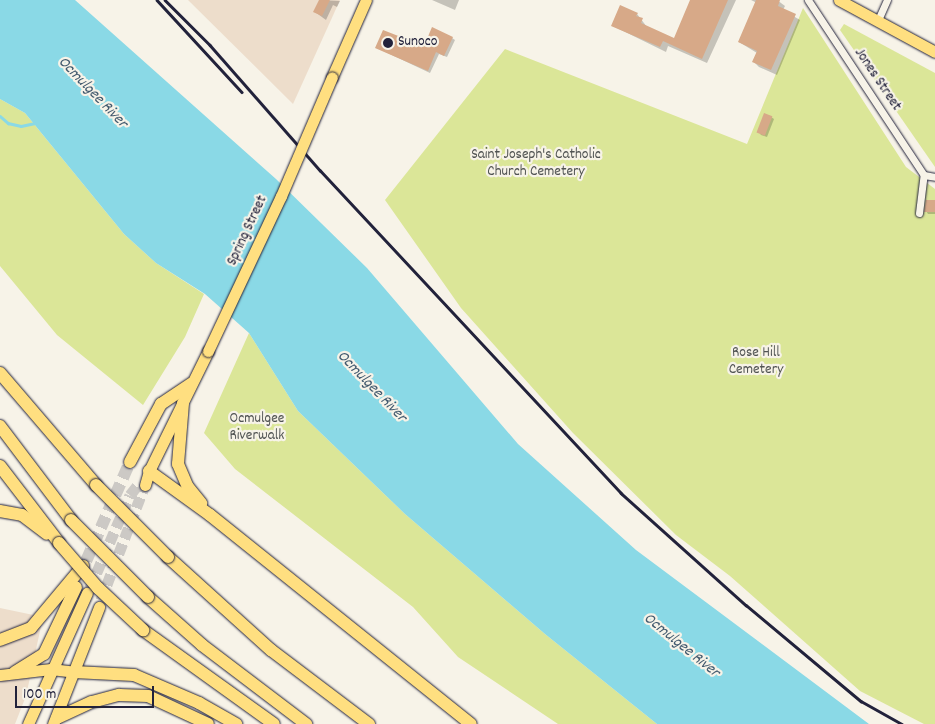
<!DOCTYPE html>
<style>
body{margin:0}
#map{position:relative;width:935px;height:724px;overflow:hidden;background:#f7f3e8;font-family:Dekko,sans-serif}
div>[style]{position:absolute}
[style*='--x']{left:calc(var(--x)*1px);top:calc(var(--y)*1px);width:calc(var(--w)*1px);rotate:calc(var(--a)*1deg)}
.built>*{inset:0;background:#edddcb}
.green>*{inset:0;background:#dbe698}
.water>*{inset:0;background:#8ad9e6}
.shadow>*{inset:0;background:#0003}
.stream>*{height:2.5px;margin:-1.25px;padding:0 1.25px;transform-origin:1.25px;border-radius:1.25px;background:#8ad9e6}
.building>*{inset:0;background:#d7a988;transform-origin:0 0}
.trunk-tunnel>*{height:11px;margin-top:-5.5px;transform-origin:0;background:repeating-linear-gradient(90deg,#ccc9c5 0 11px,transparent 0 16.5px)}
.motorway-tunnel>*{height:12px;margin-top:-6px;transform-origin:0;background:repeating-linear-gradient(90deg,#ccc9c5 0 12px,transparent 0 18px)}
.roads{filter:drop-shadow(0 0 1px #22223b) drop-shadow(0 0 1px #22223b)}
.minor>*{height:7px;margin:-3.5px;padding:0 3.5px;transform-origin:3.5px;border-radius:3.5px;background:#f7f3e8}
.primary>*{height:11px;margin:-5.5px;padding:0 5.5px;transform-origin:5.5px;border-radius:5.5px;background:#ffdf80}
.trunk>*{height:11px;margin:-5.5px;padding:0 5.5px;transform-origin:5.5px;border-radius:5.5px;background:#ffdf80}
.motorway>*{height:12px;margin:-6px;padding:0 6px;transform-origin:6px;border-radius:6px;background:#ffdf80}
.rail>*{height:2.5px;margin:-1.25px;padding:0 1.25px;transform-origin:1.25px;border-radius:1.25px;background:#22223b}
.bridges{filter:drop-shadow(0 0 1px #22223b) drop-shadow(0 0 1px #22223b)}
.primary-bridge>*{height:11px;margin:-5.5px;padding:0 5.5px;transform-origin:5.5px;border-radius:5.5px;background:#ffdf80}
.motorway-bridge>*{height:12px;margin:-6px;padding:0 6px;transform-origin:6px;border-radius:6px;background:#ffdf80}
.dots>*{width:14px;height:14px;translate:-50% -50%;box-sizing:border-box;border:2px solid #f7f3e8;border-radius:50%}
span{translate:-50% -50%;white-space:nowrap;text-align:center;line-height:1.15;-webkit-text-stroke:4.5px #f7f3e8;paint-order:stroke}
.poi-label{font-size:15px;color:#22223b}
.left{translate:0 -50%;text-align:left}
.street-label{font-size:15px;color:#22223b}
.park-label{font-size:15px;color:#505352}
.water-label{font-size:16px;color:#41596e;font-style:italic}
.scale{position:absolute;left:15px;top:686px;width:139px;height:22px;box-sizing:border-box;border:2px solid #22223b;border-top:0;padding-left:6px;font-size:15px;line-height:18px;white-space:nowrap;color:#22223b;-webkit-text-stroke:4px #f7f3e8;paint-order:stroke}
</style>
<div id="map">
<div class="built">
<div style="clip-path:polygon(188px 0,340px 0,293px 104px)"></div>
<div style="clip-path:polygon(0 608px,43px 617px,26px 696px,15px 724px,0 724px)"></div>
</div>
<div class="green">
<div style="clip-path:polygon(803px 8px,906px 167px,935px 189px,935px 724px,924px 724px,860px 691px,730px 576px,676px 535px,573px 433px,461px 308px,385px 200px,505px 49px,747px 144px)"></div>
<div style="clip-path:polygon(844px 24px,935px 73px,935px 167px,840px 30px)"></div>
<div style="clip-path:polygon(0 99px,25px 113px,124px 234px,156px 263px,204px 294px,185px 337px,143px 405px,57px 335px,0 266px)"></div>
<div style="clip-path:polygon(249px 333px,298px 411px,405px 514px,545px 634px,657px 724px,558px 724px,458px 657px,413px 607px,235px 469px,204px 433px)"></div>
</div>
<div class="water">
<div style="clip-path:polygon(0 0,75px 0,276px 179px,367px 268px,518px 444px,636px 550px,869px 724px,657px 724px,545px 634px,405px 514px,298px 411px,249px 333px,205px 294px,156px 263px,124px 234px,25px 113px,0 99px)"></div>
</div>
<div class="shadow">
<div style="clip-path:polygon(320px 0,340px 1px,337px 7px,333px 5px,326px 20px,315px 12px)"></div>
<div style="clip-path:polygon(432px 0,459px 0,455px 10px)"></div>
<div style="clip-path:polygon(691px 0,736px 0,707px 63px,668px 46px,666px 52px,613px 26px,637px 14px,647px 27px,675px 39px)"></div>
<div style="clip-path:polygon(751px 0,777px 0,785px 6px,783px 10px,800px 20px,777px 75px,759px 67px,753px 61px,757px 53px,739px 42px,757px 3px)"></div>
<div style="clip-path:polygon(452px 38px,455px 40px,447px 57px,439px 54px,430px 73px,377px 48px,424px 48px)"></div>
<div style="clip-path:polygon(771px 117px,774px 119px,767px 137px,761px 135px,759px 132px)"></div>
<div style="clip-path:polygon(935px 201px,935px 214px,928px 214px,926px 211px)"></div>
</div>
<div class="stream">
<div style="--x:0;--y:116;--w:11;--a:41"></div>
<div style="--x:8;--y:123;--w:13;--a:13"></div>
<div style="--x:21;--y:126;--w:14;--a:-12"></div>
</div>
<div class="building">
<div style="clip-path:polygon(319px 0,330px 0,322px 16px,313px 12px)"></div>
<div style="clip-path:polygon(690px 0,728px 0,702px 59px,663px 41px,660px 47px,611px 26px,620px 5px,638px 13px,636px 16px,643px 18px,641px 23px,674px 38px)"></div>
<div style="clip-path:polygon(756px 0,780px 0,778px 6px,796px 14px,771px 70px,752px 62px,757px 51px,738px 42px)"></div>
<div style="clip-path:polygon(432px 27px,453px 37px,444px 56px,436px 52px,428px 71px,375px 48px,383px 30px,424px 46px)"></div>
<div style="left:764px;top:113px;width:9px;height:21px;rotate:21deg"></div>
<div style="clip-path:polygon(926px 200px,935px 200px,935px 212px,924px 212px)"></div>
</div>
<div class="trunk-tunnel">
<div style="--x:90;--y:588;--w:101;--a:-66.7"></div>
<div style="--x:130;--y:495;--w:16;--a:-52"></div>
<div style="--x:101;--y:600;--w:123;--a:-69.1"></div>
</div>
<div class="motorway-tunnel">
<div style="--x:79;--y:577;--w:126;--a:-66.1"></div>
</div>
<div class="roads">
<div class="minor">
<div style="--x:808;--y:0;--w:210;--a:56.5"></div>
<div style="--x:924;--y:175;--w:11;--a:10"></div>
<div style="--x:878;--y:20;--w:22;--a:-66"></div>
<div style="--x:919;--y:213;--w:38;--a:-83"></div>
</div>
<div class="primary">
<div style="--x:839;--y:0;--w:109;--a:28.4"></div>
<div style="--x:332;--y:77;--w:84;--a:-66.2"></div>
<div style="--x:149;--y:471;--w:134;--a:-63.8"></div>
</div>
<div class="trunk">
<div style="--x:145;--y:485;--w:15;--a:-74"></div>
<div style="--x:0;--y:675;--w:51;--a:-6.7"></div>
<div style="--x:51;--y:669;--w:23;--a:7"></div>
<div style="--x:28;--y:724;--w:144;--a:-65.8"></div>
<div style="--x:53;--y:724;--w:126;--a:-68.5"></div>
</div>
<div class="motorway">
<div style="--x:0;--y:373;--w:148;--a:49.4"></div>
<div style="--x:183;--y:403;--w:61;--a:94.7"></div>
<div style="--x:178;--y:464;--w:25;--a:67"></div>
<div style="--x:188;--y:487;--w:21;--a:51"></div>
<div style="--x:0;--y:426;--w:118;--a:52.9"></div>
<div style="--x:130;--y:462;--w:66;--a:-61.9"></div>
<div style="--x:161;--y:404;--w:36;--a:-34"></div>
<div style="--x:0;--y:466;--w:97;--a:52.5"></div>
<div style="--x:149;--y:471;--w:75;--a:35.8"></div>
<div style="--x:210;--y:515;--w:334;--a:38.7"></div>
<div style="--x:0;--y:511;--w:22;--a:10"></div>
<div style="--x:22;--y:515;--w:31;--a:37"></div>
<div style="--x:168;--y:557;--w:139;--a:42.1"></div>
<div style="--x:271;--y:650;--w:123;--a:37.1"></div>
<div style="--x:148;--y:597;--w:72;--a:41.6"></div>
<div style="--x:202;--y:645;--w:131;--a:37.2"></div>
<div style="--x:143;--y:630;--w:161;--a:35.7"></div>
<div style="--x:0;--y:640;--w:33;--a:-21"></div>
<div style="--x:31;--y:628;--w:81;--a:-50"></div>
<div style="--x:15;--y:672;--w:34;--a:-32"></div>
<div style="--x:44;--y:654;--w:74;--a:-64.5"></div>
<div style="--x:74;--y:672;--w:60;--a:2.9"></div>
<div style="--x:134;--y:675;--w:71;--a:23.3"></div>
<div style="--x:199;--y:703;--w:43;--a:29.6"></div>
<div style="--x:57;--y:718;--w:38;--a:-25"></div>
<div style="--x:92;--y:702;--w:28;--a:-15"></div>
<div style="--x:119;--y:695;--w:29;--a:2"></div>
<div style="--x:148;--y:696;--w:66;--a:25"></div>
</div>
</div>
<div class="rail">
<div style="--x:157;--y:0;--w:125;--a:47.3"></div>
<div style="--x:165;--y:0;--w:64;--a:45"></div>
<div style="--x:210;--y:45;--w:167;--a:48.7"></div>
<div style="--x:320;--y:170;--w:442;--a:47"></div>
<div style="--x:621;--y:493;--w:168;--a:41.9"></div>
<div style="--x:746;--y:605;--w:150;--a:39.9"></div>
<div style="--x:861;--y:701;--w:47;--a:29.3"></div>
</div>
<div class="bridges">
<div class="primary-bridge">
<div style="--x:208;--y:351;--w:171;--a:-64.8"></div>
<div style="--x:281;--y:196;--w:129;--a:-66.8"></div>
</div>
<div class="motorway-bridge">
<div style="--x:96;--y:485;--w:102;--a:45"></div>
<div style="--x:71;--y:520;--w:109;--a:45"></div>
<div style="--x:59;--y:543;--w:60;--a:49.1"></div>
<div style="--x:98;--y:588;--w:62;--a:43"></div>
</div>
</div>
<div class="dots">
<div style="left:388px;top:43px;background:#22223b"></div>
</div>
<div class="poi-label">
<span class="left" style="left:398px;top:43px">Sunoco</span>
</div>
<div class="street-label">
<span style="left:877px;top:80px;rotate:56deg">Jones Street</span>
<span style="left:248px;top:231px;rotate:-65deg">Spring Street</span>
</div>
<div class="park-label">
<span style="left:536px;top:164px">Saint Joseph's Catholic<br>Church Cemetery</span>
<span style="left:756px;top:362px">Rose Hill<br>Cemetery</span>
<span style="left:257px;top:428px">Ocmulgee<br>Riverwalk</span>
</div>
<div class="water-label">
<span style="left:92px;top:93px;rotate:46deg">Ocmulgee River</span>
<span style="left:371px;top:387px;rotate:46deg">Ocmulgee River</span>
<span style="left:681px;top:646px;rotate:39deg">Ocmulgee River</span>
</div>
<div class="scale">100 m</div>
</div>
